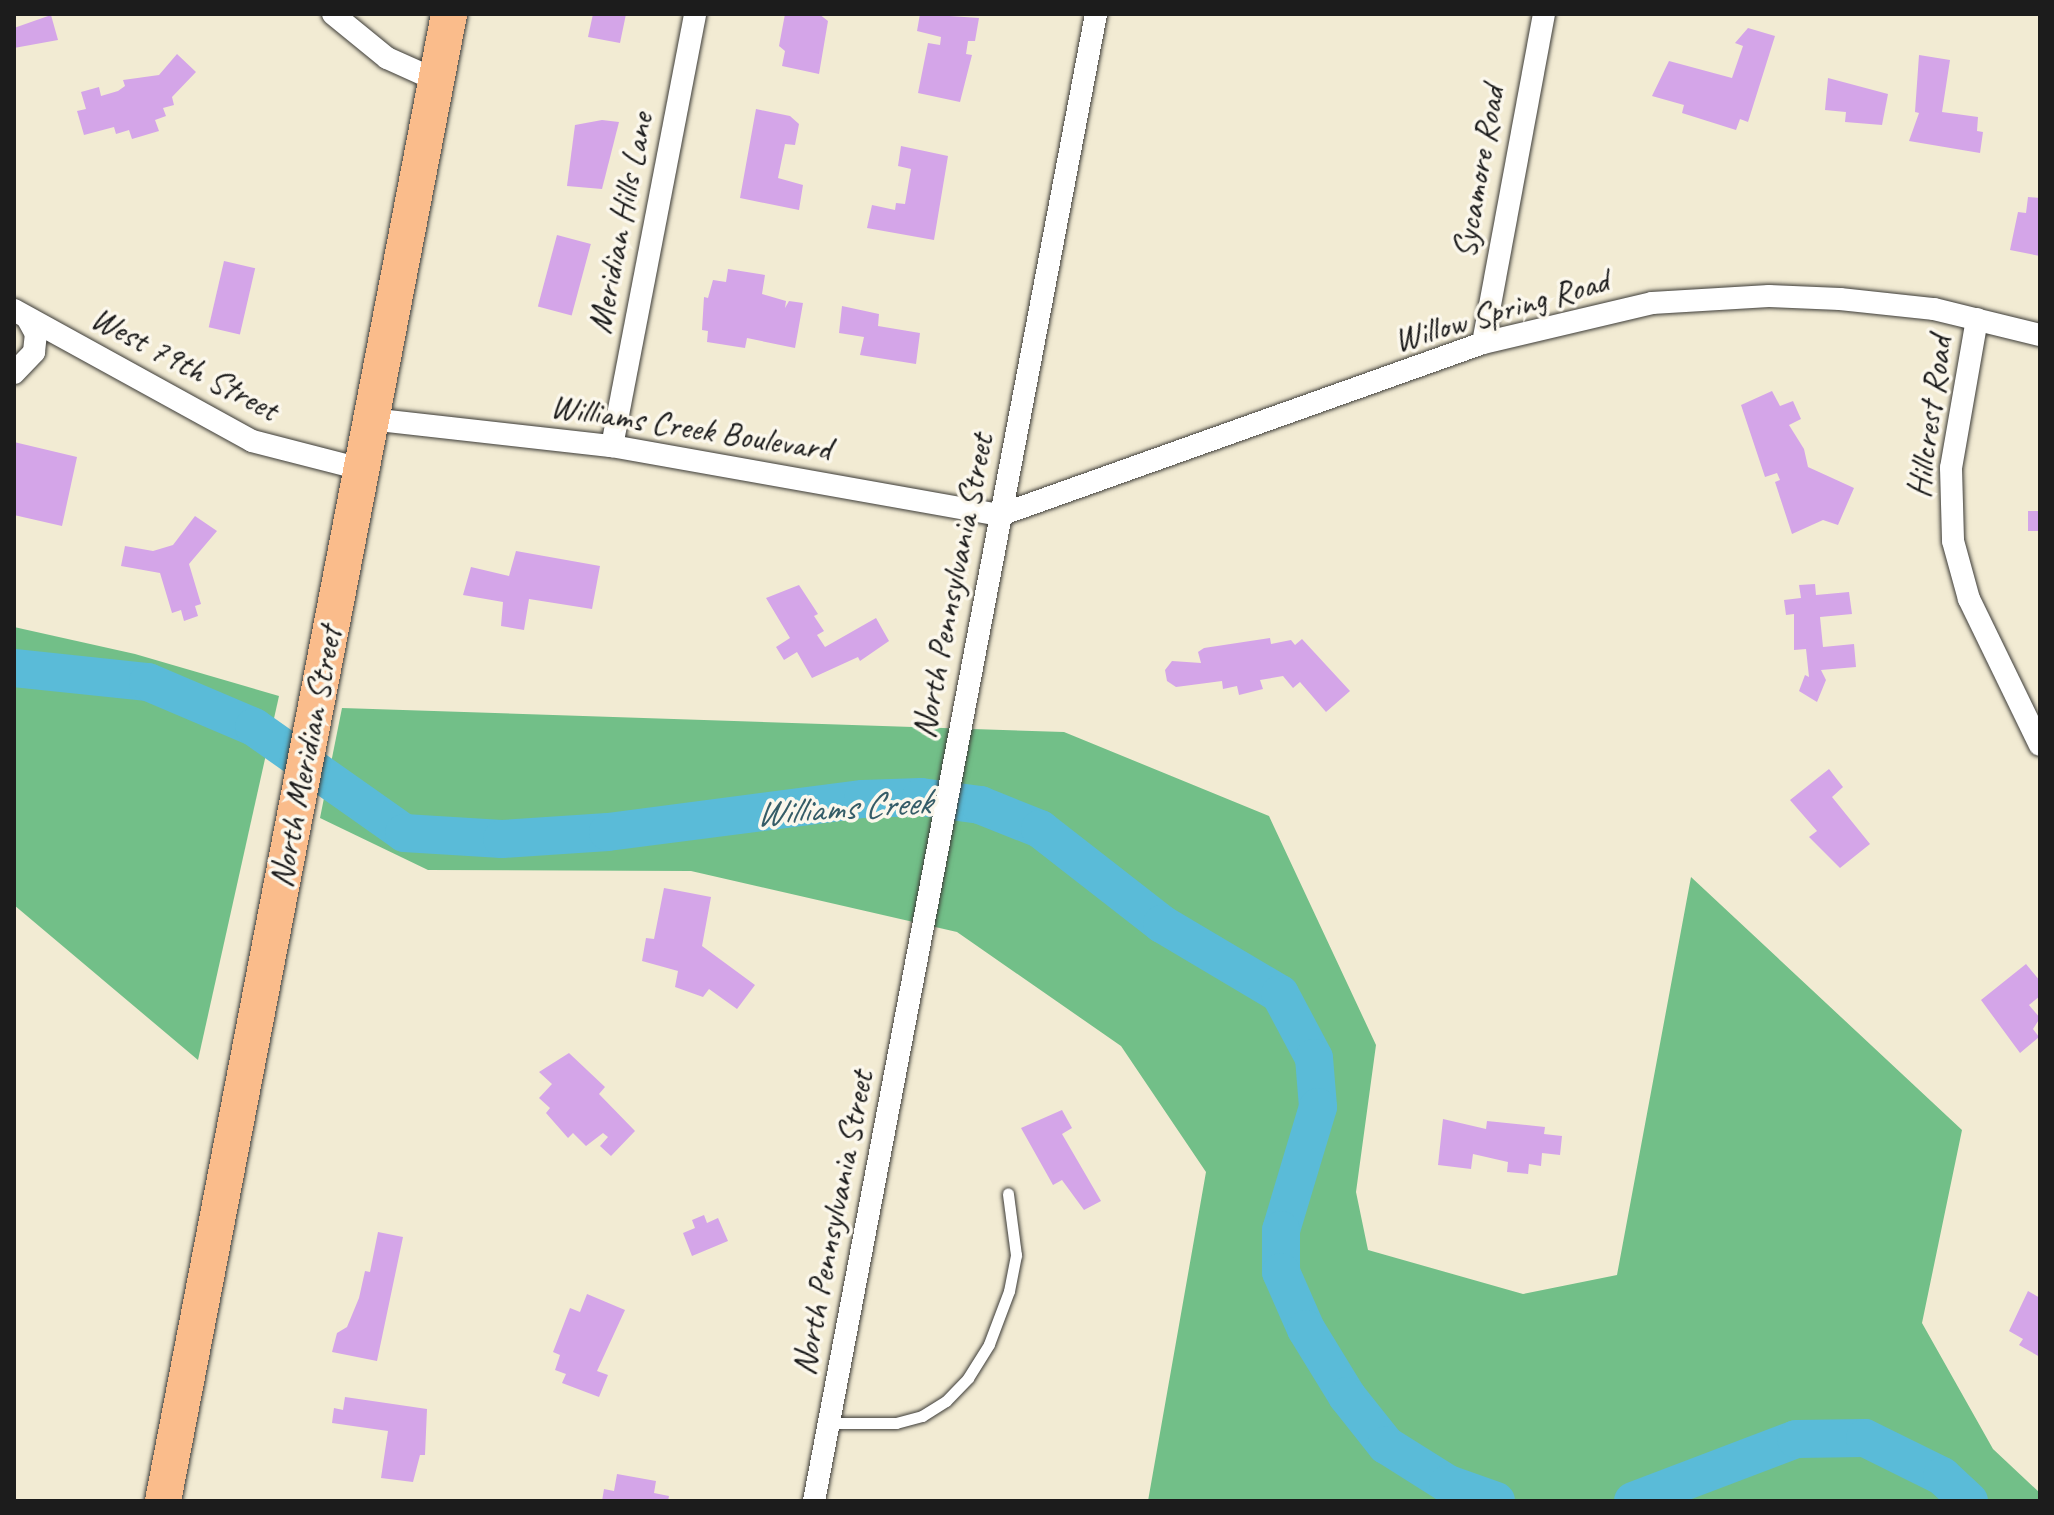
<!DOCTYPE html>
<style>
body{margin:0}
#map{position:relative;width:2054px;height:1515px;overflow:hidden;background:#f2ebd3;font-family:Caveat,sans-serif}
div>[style]{position:absolute}
[style*='--x']{left:calc(var(--x)*1px);top:calc(var(--y)*1px);width:calc(var(--w)*1px);rotate:calc(var(--a)*1deg)}
.forest>*{inset:0;background:#72bf88}
.river>*{height:38px;margin:-19px;padding:0 19px;transform-origin:19px;border-radius:19px;background:#5abbd8}
.building>*{inset:0;background:#d4a5e8;transform-origin:0 0}
.roads{filter:drop-shadow(0 0 2px #3c3b37) drop-shadow(0 0 2px #3c3b37)}
.service>*{height:11px;margin:-5.5px;padding:0 5.5px;transform-origin:5.5px;border-radius:5.5px;background:#fff}
.minor>*{height:22px;margin:-11px;padding:0 11px;transform-origin:11px;border-radius:11px;background:#fff}
.primary>*{height:36px;margin:-18px;padding:0 18px;transform-origin:18px;border-radius:18px;background:#fabc8b}
span{translate:-50% -50%;white-space:nowrap;text-align:center;line-height:1.15;-webkit-text-stroke:7px #fbf7ec;paint-order:stroke}
.street-label{font-size:34px;color:#1c1c1c}
.water-label{font-size:36px;color:#355c67;font-style:italic}
.frame{position:absolute;inset:0;border:16px solid #1c1c1c;pointer-events:none}
</style>
<div id="map">
<div class="forest">
<div style="clip-path:polygon(14px 627px,135px 654px,279px 696px,198px 1060px,14px 905px)"></div>
<div style="clip-path:polygon(342px 708px,1064px 732px,1269px 816px,1376px 1045px,1356px 1192px,1368px 1250px,1523px 1294px,1617px 1275px,1691px 877px,1962px 1130px,1922px 1323px,1993px 1449px,2040px 1493px,2040px 1501px,1148px 1501px,1206px 1172px,1121px 1046px,957px 932px,691px 871px,428px 870px,320px 818px)"></div>
</div>
<div class="river">
<div style="--x:14;--y:668;--w:135;--a:6"></div>
<div style="--x:148;--y:682;--w:115;--a:23"></div>
<div style="--x:254;--y:727;--w:184;--a:35.2"></div>
<div style="--x:404;--y:833;--w:98;--a:3.5"></div>
<div style="--x:502;--y:839;--w:106;--a:-3.8"></div>
<div style="--x:608;--y:832;--w:257;--a:-7.4"></div>
<div style="--x:863;--y:799;--w:58;--a:-2"></div>
<div style="--x:921;--y:797;--w:60;--a:7.7"></div>
<div style="--x:980;--y:805;--w:65;--a:21.8"></div>
<div style="--x:1040;--y:829;--w:155;--a:37.9"></div>
<div style="--x:1162;--y:924;--w:137;--a:30.7"></div>
<div style="--x:1280;--y:994;--w:72;--a:62"></div>
<div style="--x:1314;--y:1058;--w:49;--a:85.3"></div>
<div style="--x:1318;--y:1107;--w:128;--a:106.7"></div>
<div style="--x:1281;--y:1230;--w:42;--a:90"></div>
<div style="--x:1281;--y:1272;--w:62;--a:66.3"></div>
<div style="--x:1306;--y:1329;--w:79;--a:58.5"></div>
<div style="--x:1347;--y:1396;--w:63;--a:51.5"></div>
<div style="--x:1386;--y:1445;--w:73;--a:32.2"></div>
<div style="--x:1448;--y:1484;--w:51;--a:19.5"></div>
<div style="--x:1633;--y:1501;--w:174;--a:-20.8"></div>
<div style="--x:1796;--y:1439;--w:69;--a:-0.8"></div>
<div style="--x:1865;--y:1438;--w:86;--a:26.3"></div>
<div style="--x:1942;--y:1476;--w:37;--a:43"></div>
</div>
<div class="building">
<div style="clip-path:polygon(593px 14px,626px 14px,620px 43px,588px 37px)"></div>
<div style="clip-path:polygon(785px 14px,819px 14px,828px 21px,819px 74px,782px 66px,785px 51px,779px 46px)"></div>
<div style="clip-path:polygon(920px 14px,979px 18px,975px 41px,968px 41px,966px 54px,972px 55px,960px 102px,918px 93px,928px 43px,940px 45px,941px 37px,917px 31px)"></div>
<div style="clip-path:polygon(51px 15px,58px 40px,14px 48px,14px 28px)"></div>
<div style="clip-path:polygon(1748px 28px,1775px 36px,1748px 122px,1740px 119px,1736px 130px,1682px 113px,1684px 105px,1652px 96px,1669px 61px,1732px 78px,1743px 46px,1735px 43px)"></div>
<div style="clip-path:polygon(177px 54px,196px 72px,172px 97px,174px 105px,163px 108px,166px 116px,155px 120px,159px 131px,132px 139px,129px 130px,116px 134px,114px 127px,84px 135px,77px 111px,86px 109px,81px 92px,99px 87px,101px 96px,118px 91px,125px 86px,123px 80px,159px 75px)"></div>
<div style="clip-path:polygon(1919px 55px,1950px 60px,1942px 112px,1978px 117px,1977px 131px,1983px 132px,1980px 153px,1909px 141px,1919px 113px,1915px 112px)"></div>
<div style="clip-path:polygon(1828px 78px,1888px 94px,1882px 125px,1845px 122px,1846px 112px,1825px 110px)"></div>
<div style="clip-path:polygon(756px 109px,790px 116px,799px 124px,795px 145px,785px 144px,778px 178px,803px 185px,799px 210px,740px 198px)"></div>
<div style="clip-path:polygon(602px 120px,619px 122px,602px 189px,567px 186px,575px 125px)"></div>
<div style="clip-path:polygon(901px 146px,948px 156px,934px 240px,867px 228px,872px 205px,895px 210px,896px 203px,905px 204px,911px 169px,898px 166px)"></div>
<div style="clip-path:polygon(2028px 197px,2040px 198px,2040px 256px,2010px 250px,2018px 212px,2026px 213px)"></div>
<div style="left:557px;top:235px;width:35px;height:74px;rotate:15deg"></div>
<div style="left:224px;top:261px;width:32px;height:68px;rotate:13deg"></div>
<div style="clip-path:polygon(728px 269px,765px 275px,762px 294px,786px 301px,785px 308px,789px 301px,803px 303px,795px 348px,747px 338px,745px 348px,707px 342px,708px 331px,702px 330px,704px 297px,708px 298px,713px 280px,726px 282px)"></div>
<div style="clip-path:polygon(842px 306px,879px 314px,878px 326px,920px 333px,916px 364px,860px 355px,864px 337px,839px 333px)"></div>
<div style="clip-path:polygon(1772px 391px,1780px 406px,1793px 401px,1801px 419px,1789px 425px,1804px 449px,1808px 467px,1854px 488px,1838px 525px,1823px 520px,1792px 534px,1775px 482px,1780px 480px,1777px 473px,1765px 477px,1741px 405px)"></div>
<div style="clip-path:polygon(14px 442px,77px 457px,62px 526px,14px 515px)"></div>
<div style="left:2028px;top:511px;width:12px;height:20px"></div>
<div style="clip-path:polygon(195px 516px,217px 531px,189px 564px,201px 604px,195px 606px,198px 616px,184px 621px,181px 610px,172px 613px,160px 573px,121px 566px,125px 546px,153px 551px,173px 545px)"></div>
<div style="clip-path:polygon(516px 551px,600px 566px,592px 609px,529px 599px,524px 630px,501px 626px,503px 602px,463px 595px,471px 567px,509px 576px)"></div>
<div style="clip-path:polygon(1815px 584px,1816px 595px,1849px 592px,1852px 614px,1820px 617px,1823px 647px,1854px 644px,1856px 667px,1821px 670px,1826px 680px,1817px 702px,1799px 691px,1805px 675px,1809px 677px,1806px 649px,1794px 650px,1794px 614px,1786px 615px,1784px 600px,1801px 598px,1799px 585px)"></div>
<div style="clip-path:polygon(799px 585px,818px 614px,814px 616px,824px 631px,817px 635px,825px 647px,876px 618px,889px 641px,860px 661px,858px 657px,812px 678px,797px 652px,784px 660px,776px 647px,790px 638px,766px 598px)"></div>
<div style="clip-path:polygon(1270px 638px,1271px 644px,1291px 640px,1295px 645px,1302px 639px,1350px 691px,1326px 712px,1300px 682px,1293px 688px,1283px 676px,1260px 680px,1263px 689px,1239px 695px,1237px 686px,1223px 689px,1222px 681px,1176px 687px,1167px 681px,1165px 670px,1172px 661px,1201px 663px,1198px 652px,1204px 648px)"></div>
<div style="clip-path:polygon(1829px 769px,1843px 787px,1832px 797px,1870px 844px,1840px 868px,1809px 837px,1817px 831px,1790px 800px)"></div>
<div style="clip-path:polygon(664px 888px,711px 897px,702px 946px,755px 985px,737px 1009px,709px 989px,703px 997px,675px 987px,678px 971px,642px 961px,646px 938px,654px 939px)"></div>
<div style="clip-path:polygon(2026px 964px,2040px 981px,2040px 996px,2029px 1005px,2040px 1018px,2033px 1029px,2039px 1037px,2020px 1053px,1981px 1000px)"></div>
<div style="clip-path:polygon(569px 1053px,605px 1087px,599px 1094px,635px 1131px,611px 1156px,600px 1146px,608px 1137px,603px 1133px,586px 1146px,573px 1133px,568px 1138px,546px 1113px,550px 1108px,539px 1098px,552px 1084px,539px 1072px)"></div>
<div style="clip-path:polygon(1062px 1110px,1072px 1128px,1062px 1134px,1101px 1201px,1084px 1210px,1062px 1180px,1053px 1185px,1021px 1128px)"></div>
<div style="clip-path:polygon(1443px 1119px,1486px 1129px,1487px 1121px,1545px 1127px,1544px 1134px,1562px 1136px,1560px 1155px,1542px 1153px,1541px 1166px,1529px 1164px,1528px 1174px,1507px 1172px,1508px 1162px,1473px 1154px,1471px 1169px,1438px 1165px)"></div>
<div style="clip-path:polygon(704px 1215px,707px 1223px,718px 1218px,728px 1241px,692px 1256px,683px 1233px,695px 1228px,692px 1220px)"></div>
<div style="clip-path:polygon(378px 1232px,403px 1237px,377px 1361px,332px 1352px,337px 1333px,347px 1327px,359px 1298px,365px 1271px,370px 1272px)"></div>
<div style="clip-path:polygon(2028px 1291px,2040px 1298px,2040px 1357px,2019px 1345px,2023px 1339px,2009px 1331px)"></div>
<div style="clip-path:polygon(587px 1294px,625px 1310px,597px 1371px,608px 1375px,599px 1397px,562px 1383px,566px 1374px,555px 1370px,560px 1355px,553px 1352px,570px 1308px,580px 1312px)"></div>
<div style="clip-path:polygon(345px 1397px,427px 1409px,425px 1455px,420px 1455px,413px 1482px,381px 1478px,388px 1431px,332px 1423px,334px 1408px,343px 1410px)"></div>
<div style="clip-path:polygon(617px 1474px,656px 1481px,654px 1493px,669px 1496px,668px 1501px,602px 1501px,604px 1489px,614px 1491px)"></div>
</div>
<div class="roads">
<div class="service">
<div style="--x:829;--y:1423;--w:67;--a:0"></div>
<div style="--x:896;--y:1423;--w:27;--a:-15"></div>
<div style="--x:922;--y:1416;--w:28;--a:-32"></div>
<div style="--x:946;--y:1401;--w:32;--a:-46"></div>
<div style="--x:968;--y:1378;--w:40;--a:-58"></div>
<div style="--x:989;--y:1344;--w:57;--a:-69.3"></div>
<div style="--x:1009;--y:1291;--w:37;--a:-79"></div>
<div style="--x:1016;--y:1255;--w:62;--a:-97.5"></div>
</div>
<div class="minor">
<div style="--x:333;--y:14;--w:70;--a:39.2"></div>
<div style="--x:387;--y:58;--w:54;--a:24.2"></div>
<div style="--x:14;--y:310;--w:272;--a:28.8"></div>
<div style="--x:252;--y:441;--w:113;--a:14.4"></div>
<div style="--x:1977;--y:319;--w:151;--a:99.9"></div>
<div style="--x:1951;--y:468;--w:73;--a:88.4"></div>
<div style="--x:1953;--y:541;--w:60;--a:74.6"></div>
<div style="--x:1969;--y:599;--w:162;--a:64.1"></div>
<div style="--x:1483;--y:343;--w:335;--a:-79.5"></div>
<div style="--x:14;--y:373;--w:29;--a:-46"></div>
<div style="--x:34;--y:352;--w:18;--a:-84"></div>
<div style="--x:36;--y:334;--w:18;--a:-119"></div>
<div style="--x:370;--y:419;--w:244;--a:6.4"></div>
<div style="--x:612;--y:446;--w:394;--a:10.1"></div>
<div style="--x:1000;--y:515;--w:513;--a:-19.6"></div>
<div style="--x:1483;--y:343;--w:174;--a:-13.3"></div>
<div style="--x:1652;--y:303;--w:117;--a:-3.4"></div>
<div style="--x:1769;--y:296;--w:71;--a:2.4"></div>
<div style="--x:1840;--y:299;--w:95;--a:6.1"></div>
<div style="--x:1934;--y:309;--w:109;--a:13.8"></div>
<div style="--x:612;--y:446;--w:440;--a:-79.1"></div>
<div style="--x:814;--y:1501;--w:1514;--a:-79.26"></div>
</div>
<div class="primary">
<div style="--x:163;--y:1501;--w:1514;--a:-79.11"></div>
</div>
</div>
<div class="street-label">
<span style="left:1478px;top:172px;rotate:-80deg">Sycamore Road</span>
<span style="left:620px;top:223px;rotate:-79deg">Meridian Hills Lane</span>
<span style="left:1501px;top:310px;rotate:-16deg">Willow Spring Road</span>
<span style="left:185px;top:363px;rotate:28deg">West 79th Street</span>
<span style="left:1929px;top:417px;rotate:-82deg">Hillcrest Road</span>
<span style="left:691px;top:427px;rotate:9deg">Williams Creek Boulevard</span>
<span style="left:952px;top:586px;rotate:-79deg">North Pennsylvania Street</span>
<span style="left:305px;top:757px;rotate:-79deg">North Meridian Street</span>
<span style="left:832px;top:1223px;rotate:-79deg">North Pennsylvania Street</span>
</div>
<div class="water-label">
<span style="left:843px;top:808px;rotate:-4deg">Williams Creek</span>
</div>
<div class="frame"></div>
</div>
